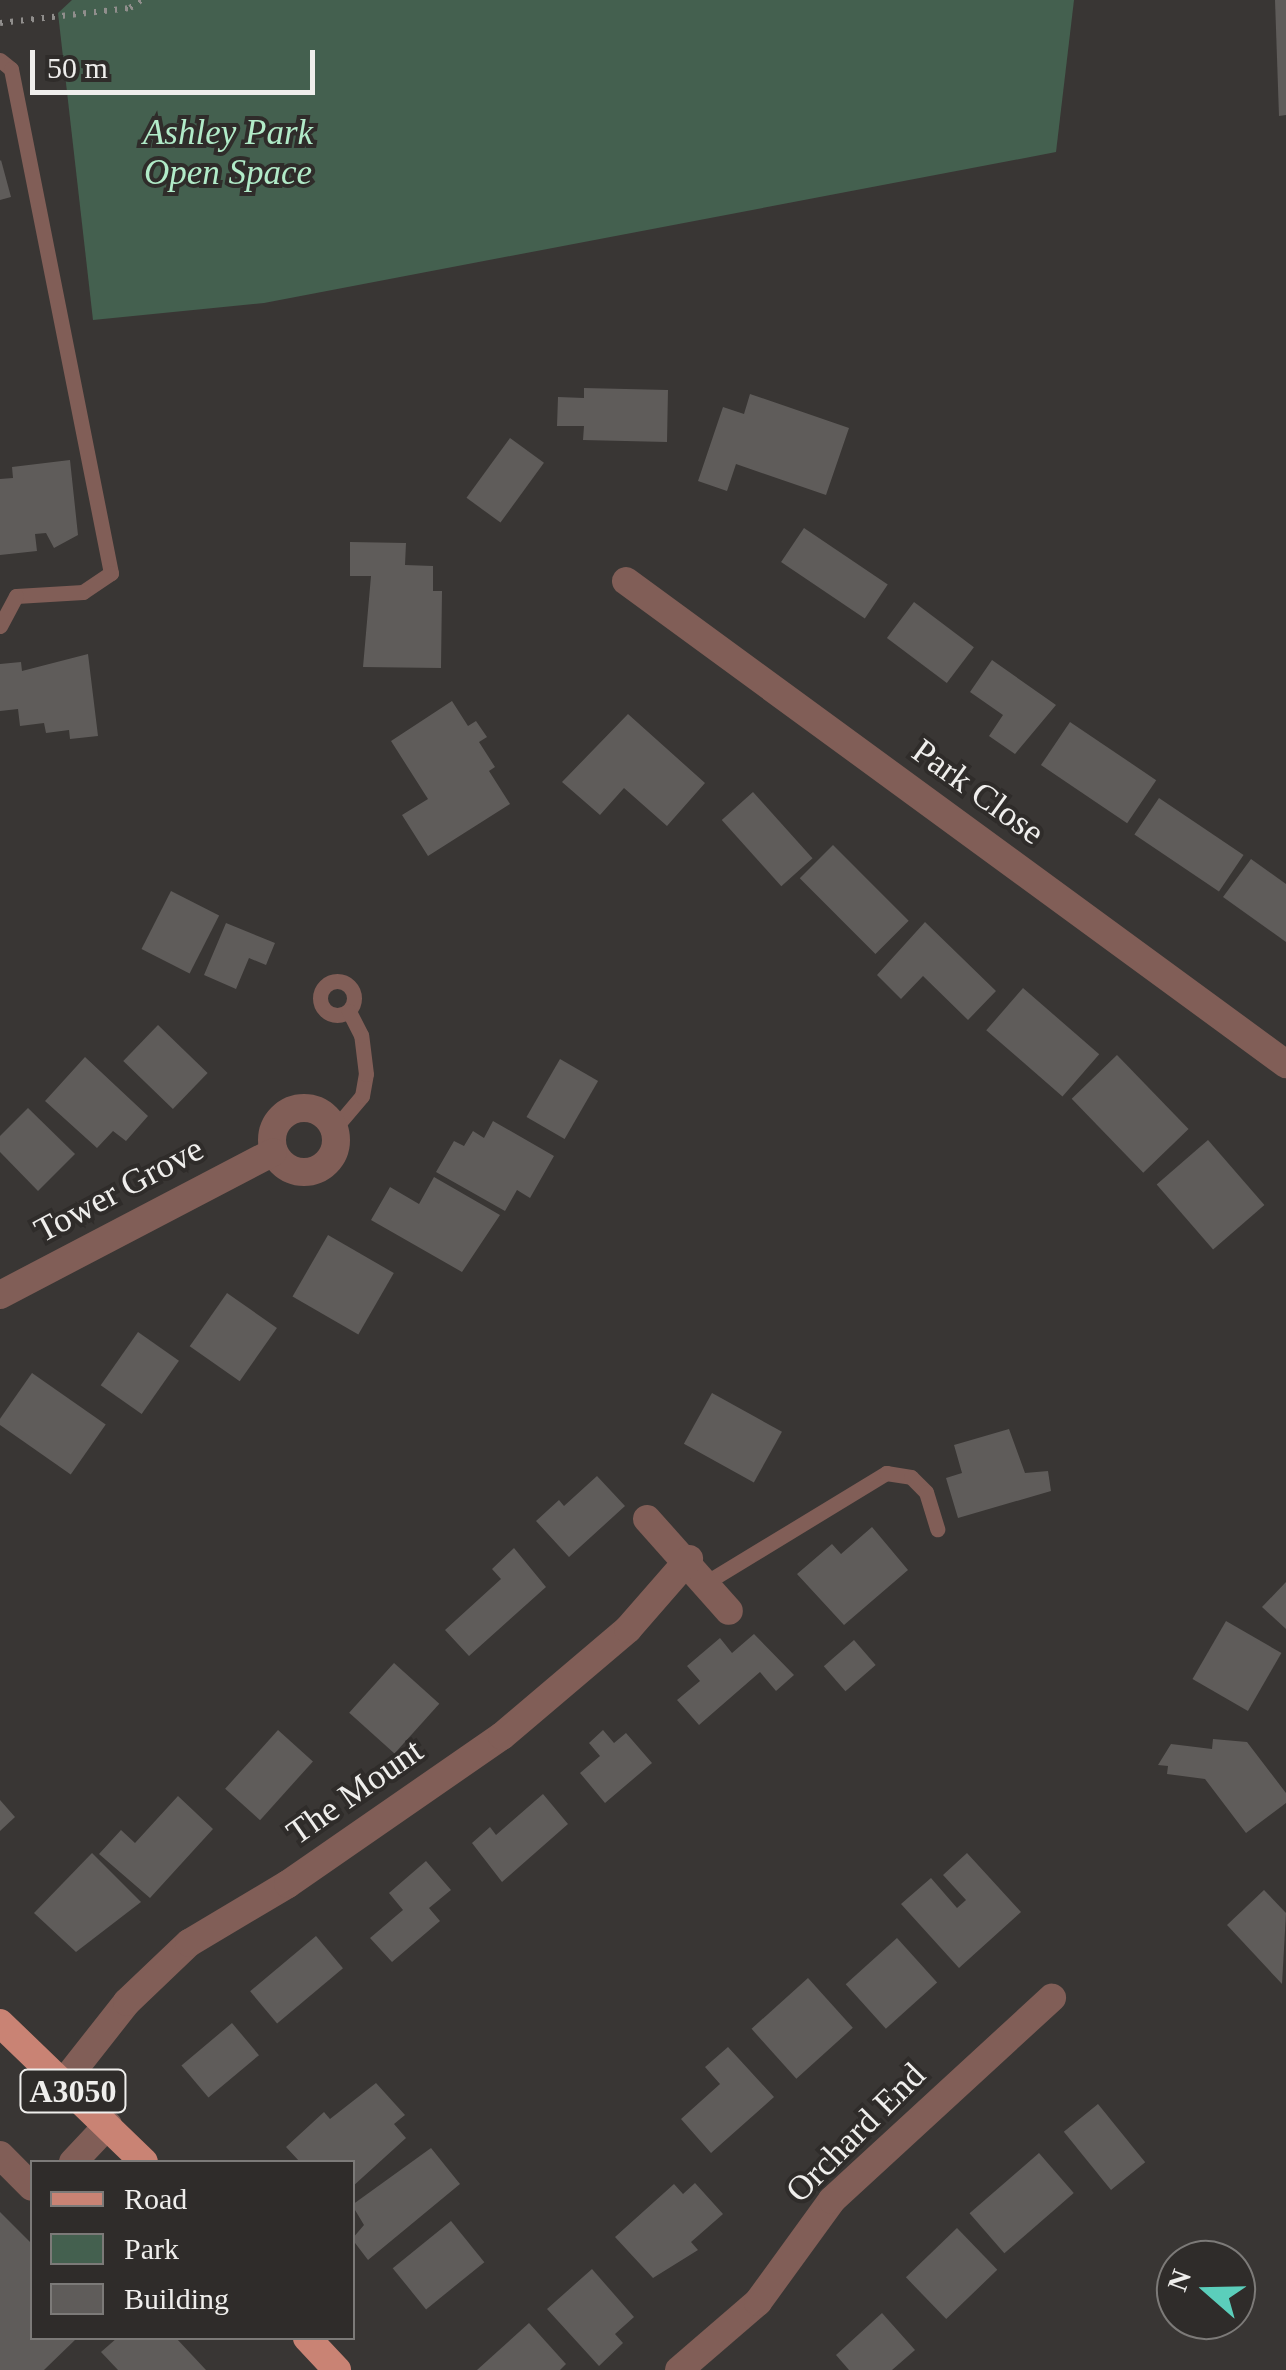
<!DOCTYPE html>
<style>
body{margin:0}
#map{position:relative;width:1286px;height:2370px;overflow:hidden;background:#393634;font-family:Georgia,serif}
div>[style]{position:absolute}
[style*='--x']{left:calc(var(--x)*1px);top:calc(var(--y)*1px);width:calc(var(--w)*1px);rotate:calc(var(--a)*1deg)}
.green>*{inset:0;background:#44604f}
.building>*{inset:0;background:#5f5c5a;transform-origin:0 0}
.path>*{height:6px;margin-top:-3px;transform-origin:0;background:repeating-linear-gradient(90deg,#908e8c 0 2.5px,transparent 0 10.5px)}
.service>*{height:15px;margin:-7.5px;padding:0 7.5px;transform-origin:7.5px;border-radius:7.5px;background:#815e57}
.service>.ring{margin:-7.5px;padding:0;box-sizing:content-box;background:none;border:15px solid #815e57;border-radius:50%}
.minor>*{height:28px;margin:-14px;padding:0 14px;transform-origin:14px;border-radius:14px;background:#815e57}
.minor>.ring{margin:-14px;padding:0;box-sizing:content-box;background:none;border:28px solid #815e57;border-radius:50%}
.primary>*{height:28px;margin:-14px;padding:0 14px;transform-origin:14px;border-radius:14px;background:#c98374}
span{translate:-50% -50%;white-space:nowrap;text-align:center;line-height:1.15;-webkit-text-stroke:8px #2f2c2a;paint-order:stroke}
.shield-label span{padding:2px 8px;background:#2f2c2a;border:2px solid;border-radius:8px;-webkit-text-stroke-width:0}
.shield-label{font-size:32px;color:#efeeec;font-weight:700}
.park-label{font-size:35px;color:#b1ebc8;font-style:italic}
.street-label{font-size:35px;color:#efeeec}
.legend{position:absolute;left:30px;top:2160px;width:325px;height:180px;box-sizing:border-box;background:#2f2c2a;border:2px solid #7c7a78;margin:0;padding:12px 18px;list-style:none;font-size:30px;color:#efeeec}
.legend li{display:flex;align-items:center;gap:20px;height:50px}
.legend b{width:50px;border:2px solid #7c7a78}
.north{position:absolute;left:1156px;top:2240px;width:100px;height:100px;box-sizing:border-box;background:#2f2c2a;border:2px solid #7c7a78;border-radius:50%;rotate:290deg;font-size:28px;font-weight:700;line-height:40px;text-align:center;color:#efeeec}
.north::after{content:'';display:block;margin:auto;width:35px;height:45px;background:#5bcebb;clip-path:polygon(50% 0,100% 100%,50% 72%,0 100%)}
.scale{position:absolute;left:30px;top:50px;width:285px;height:45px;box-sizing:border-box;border:5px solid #efeeec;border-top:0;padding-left:12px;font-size:30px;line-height:35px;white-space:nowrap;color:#efeeec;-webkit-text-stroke:8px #2f2c2a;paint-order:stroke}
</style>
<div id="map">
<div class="green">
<div style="clip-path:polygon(72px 0,1074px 0,1056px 152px,264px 303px,93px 320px,58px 13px)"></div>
</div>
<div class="building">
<div style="clip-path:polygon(1275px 0,1286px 0,1286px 115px,1279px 116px)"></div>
<div style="clip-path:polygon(1px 160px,11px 197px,0 200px,0 161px)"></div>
<div style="clip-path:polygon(584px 388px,668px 390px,667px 442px,583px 440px,584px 426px,557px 426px,558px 397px,584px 398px)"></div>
<div style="clip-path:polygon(750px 394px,849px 428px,826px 495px,736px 464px,727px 491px,698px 481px,723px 407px,744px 414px)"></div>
<div style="left:510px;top:438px;width:42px;height:74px;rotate:36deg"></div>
<div style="clip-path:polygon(70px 460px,78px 535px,54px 548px,46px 533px,35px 534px,37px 551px,0 555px,0 479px,13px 478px,12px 467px)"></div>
<div style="left:804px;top:528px;width:101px;height:41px;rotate:34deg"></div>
<div style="clip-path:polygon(350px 542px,406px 543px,405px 565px,433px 566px,433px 591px,442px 591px,441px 668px,363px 667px,371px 576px,350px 576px)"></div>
<div style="left:914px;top:602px;width:75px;height:45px;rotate:37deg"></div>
<div style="clip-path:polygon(88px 654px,98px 736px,70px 739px,69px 730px,46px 733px,44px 723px,20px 726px,18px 709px,0 711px,0 664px,21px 662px,22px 671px)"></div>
<div style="clip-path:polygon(992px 660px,1056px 705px,1015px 754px,989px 736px,1003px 715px,970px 692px)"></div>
<div style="clip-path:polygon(452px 701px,468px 726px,476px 721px,487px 737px,479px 742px,495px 767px,489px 771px,510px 804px,428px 856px,402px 815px,428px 799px,391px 741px)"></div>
<div style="clip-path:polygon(628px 714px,705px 783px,667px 826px,624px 788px,600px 815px,562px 782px)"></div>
<div style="left:1070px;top:722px;width:104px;height:52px;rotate:34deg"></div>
<div style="left:753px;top:792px;width:89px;height:42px;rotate:48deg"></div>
<div style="left:1159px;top:798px;width:102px;height:44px;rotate:34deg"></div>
<div style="left:833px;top:845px;width:107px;height:47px;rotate:45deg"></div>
<div style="clip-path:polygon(1251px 859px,1286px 884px,1286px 942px,1223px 897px)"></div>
<div style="left:171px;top:891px;width:54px;height:65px;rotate:27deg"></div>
<div style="clip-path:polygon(925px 922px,996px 991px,968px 1020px,923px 976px,901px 999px,877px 975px)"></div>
<div style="clip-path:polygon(226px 923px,275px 943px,266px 965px,249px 958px,236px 989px,204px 975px)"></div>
<div style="left:1023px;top:988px;width:101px;height:56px;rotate:41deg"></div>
<div style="left:158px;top:1025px;width:69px;height:50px;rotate:44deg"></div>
<div style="left:1117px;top:1055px;width:103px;height:63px;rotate:46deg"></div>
<div style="clip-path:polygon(85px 1057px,148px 1116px,126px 1141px,113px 1131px,97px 1148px,45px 1101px)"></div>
<div style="left:560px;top:1059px;width:44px;height:67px;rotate:30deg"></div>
<div style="clip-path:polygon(28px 1108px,75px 1154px,38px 1191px,0 1152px,0 1136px)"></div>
<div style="clip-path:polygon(493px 1121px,554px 1156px,530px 1198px,517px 1190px,505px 1211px,436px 1172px,454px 1141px,464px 1146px,473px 1131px,484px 1138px)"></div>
<div style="left:1208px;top:1140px;width:86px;height:68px;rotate:49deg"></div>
<div style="clip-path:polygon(434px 1177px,500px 1215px,462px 1272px,371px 1220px,390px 1187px,419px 1204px)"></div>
<div style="left:328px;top:1235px;width:76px;height:71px;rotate:30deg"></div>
<div style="left:227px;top:1293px;width:61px;height:65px;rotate:35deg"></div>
<div style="left:138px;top:1332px;width:50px;height:65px;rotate:35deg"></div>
<div style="left:32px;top:1373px;width:90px;height:61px;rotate:35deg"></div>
<div style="left:712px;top:1393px;width:80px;height:58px;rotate:29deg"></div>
<div style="clip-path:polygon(1009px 1429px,1025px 1473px,1048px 1471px,1051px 1491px,958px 1518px,946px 1478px,962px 1473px,954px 1445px)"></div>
<div style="clip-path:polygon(597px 1476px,625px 1506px,569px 1557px,536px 1521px,559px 1500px,564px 1506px)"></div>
<div style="clip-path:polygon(872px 1527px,908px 1570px,844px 1625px,797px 1574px,832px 1544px,841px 1554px)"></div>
<div style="clip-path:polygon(514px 1548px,546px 1587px,469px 1656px,445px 1630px,501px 1579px,492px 1569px)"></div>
<div style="clip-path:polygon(1286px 1582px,1286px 1629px,1262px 1607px)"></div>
<div style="left:1226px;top:1621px;width:64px;height:67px;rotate:30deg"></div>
<div style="clip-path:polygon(754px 1634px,794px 1675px,776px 1691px,760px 1672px,699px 1725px,677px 1700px,700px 1681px,687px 1666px,720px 1638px,732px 1653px)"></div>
<div style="left:854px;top:1640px;width:33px;height:40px;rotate:49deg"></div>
<div style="left:394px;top:1663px;width:61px;height:67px;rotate:42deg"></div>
<div style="left:278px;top:1730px;width:47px;height:79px;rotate:42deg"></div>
<div style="clip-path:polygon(603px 1730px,614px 1743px,626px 1733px,652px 1763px,605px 1803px,580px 1773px,600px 1756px,589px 1743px)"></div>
<div style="clip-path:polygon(1213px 1739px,1247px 1742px,1286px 1793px,1286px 1803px,1246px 1833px,1205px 1779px,1167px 1774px,1168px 1766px,1158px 1765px,1171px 1744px,1212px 1749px)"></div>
<div style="clip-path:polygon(543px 1794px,568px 1824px,502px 1882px,472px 1843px,490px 1827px,496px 1835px)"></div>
<div style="clip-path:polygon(178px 1796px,213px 1829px,150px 1898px,99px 1854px,121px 1830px,135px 1843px)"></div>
<div style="clip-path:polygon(0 1800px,15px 1817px,0 1831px)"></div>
<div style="clip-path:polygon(92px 1853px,141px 1902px,76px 1952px,34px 1913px)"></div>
<div style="clip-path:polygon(967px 1853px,1021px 1912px,959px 1968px,901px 1904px,931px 1878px,957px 1908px,966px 1900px,943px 1875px)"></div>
<div style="clip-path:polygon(426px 1861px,451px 1890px,429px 1908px,440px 1921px,392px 1962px,370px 1938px,403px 1910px,389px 1893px)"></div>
<div style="clip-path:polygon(1264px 1890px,1286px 1913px,1282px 1984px,1227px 1925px)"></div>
<div style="left:316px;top:1936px;width:42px;height:86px;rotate:50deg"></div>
<div style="left:897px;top:1938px;width:60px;height:69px;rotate:48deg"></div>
<div style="left:808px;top:1978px;width:67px;height:76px;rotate:48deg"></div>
<div style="left:232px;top:2023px;width:42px;height:66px;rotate:50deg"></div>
<div style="clip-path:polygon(728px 2047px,774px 2097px,711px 2153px,681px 2119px,720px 2084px,705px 2067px)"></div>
<div style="clip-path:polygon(376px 2083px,405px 2115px,394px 2124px,406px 2138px,352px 2187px,352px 2162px,300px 2162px,286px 2147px,324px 2112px,330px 2119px)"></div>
<div style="left:1098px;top:2104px;width:75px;height:44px;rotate:51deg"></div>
<div style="clip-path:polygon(431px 2148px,460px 2184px,368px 2260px,352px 2239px,364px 2225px,352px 2205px)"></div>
<div style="left:1039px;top:2153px;width:53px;height:92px;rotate:49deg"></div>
<div style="clip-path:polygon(695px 2183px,723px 2214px,691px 2242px,698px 2250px,653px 2278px,615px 2237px,674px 2184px,683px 2194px)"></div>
<div style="clip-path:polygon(0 2212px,32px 2244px,32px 2338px,77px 2338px,44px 2370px,0 2370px)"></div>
<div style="left:451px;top:2221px;width:53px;height:75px;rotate:51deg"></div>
<div style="left:957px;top:2228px;width:58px;height:71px;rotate:46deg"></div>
<div style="clip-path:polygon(592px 2269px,634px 2317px,615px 2334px,623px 2343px,599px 2366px,547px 2309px)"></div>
<div style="clip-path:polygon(882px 2313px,915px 2350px,892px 2370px,849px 2370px,836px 2355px)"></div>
<div style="clip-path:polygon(529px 2323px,566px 2364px,560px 2370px,477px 2370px)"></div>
<div style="clip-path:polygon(117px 2338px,176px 2338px,206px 2370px,118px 2370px,101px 2352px)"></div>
</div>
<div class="path">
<div style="--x:0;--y:23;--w:131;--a:-6.6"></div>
<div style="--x:130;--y:8;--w:14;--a:-36"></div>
</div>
<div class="service">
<div style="--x:0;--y:60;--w:14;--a:39"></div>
<div style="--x:11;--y:69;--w:514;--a:78.78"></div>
<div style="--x:111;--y:573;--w:34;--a:146"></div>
<div style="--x:83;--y:592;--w:67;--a:176.6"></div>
<div style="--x:16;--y:596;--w:34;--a:118"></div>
<div class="ring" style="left:320px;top:981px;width:19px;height:19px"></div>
<div style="--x:334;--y:1129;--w:43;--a:-49.7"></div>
<div style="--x:362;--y:1096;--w:22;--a:-80"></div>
<div style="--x:366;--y:1074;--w:39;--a:-97"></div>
<div style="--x:361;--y:1035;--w:27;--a:-117"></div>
<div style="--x:707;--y:1582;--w:210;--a:-31.3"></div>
<div style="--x:886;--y:1473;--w:25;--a:9"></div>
<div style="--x:911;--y:1477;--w:21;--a:45"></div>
<div style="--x:926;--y:1492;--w:39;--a:73"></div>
</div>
<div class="minor">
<div style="--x:626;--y:581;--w:818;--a:36.2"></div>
<div class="ring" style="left:272px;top:1108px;width:36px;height:36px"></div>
<div style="--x:0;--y:1295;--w:308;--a:-27.6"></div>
<div style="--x:647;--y:1519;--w:123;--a:48.3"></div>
<div style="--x:64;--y:2082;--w:102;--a:-51.8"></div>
<div style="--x:127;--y:2002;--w:86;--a:-43.6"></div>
<div style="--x:189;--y:1943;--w:115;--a:-30.8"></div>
<div style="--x:288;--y:1884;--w:260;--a:-34.7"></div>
<div style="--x:502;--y:1736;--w:165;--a:-40.3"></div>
<div style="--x:628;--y:1629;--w:93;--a:-48.9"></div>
<div style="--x:0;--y:2155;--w:45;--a:45"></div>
<div style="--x:73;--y:2162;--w:51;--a:-46.6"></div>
<div style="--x:679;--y:2370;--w:104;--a:-40.7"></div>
<div style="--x:758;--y:2302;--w:126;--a:-54"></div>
<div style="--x:832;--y:2200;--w:299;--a:-42.6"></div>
</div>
<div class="primary">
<div style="--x:0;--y:2023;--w:200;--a:44"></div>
<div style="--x:307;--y:2338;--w:44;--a:46.8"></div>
</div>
<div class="shield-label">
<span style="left:73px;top:2091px">A3050</span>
</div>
<div class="park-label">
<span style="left:228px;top:153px">Ashley Park<br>Open Space</span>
</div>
<div class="street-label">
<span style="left:978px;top:792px;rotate:36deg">Park Close</span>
<span style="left:119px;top:1190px;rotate:-28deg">Tower Grove</span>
<span style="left:355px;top:1792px;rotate:-35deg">The Mount</span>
<span style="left:856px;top:2133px;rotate:-45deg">Orchard End</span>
</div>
<ul class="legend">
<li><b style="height:12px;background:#c98374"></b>Road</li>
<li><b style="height:28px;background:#44604f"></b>Park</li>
<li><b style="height:28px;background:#5f5c5a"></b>Building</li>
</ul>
<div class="north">N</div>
<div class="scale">50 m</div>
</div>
